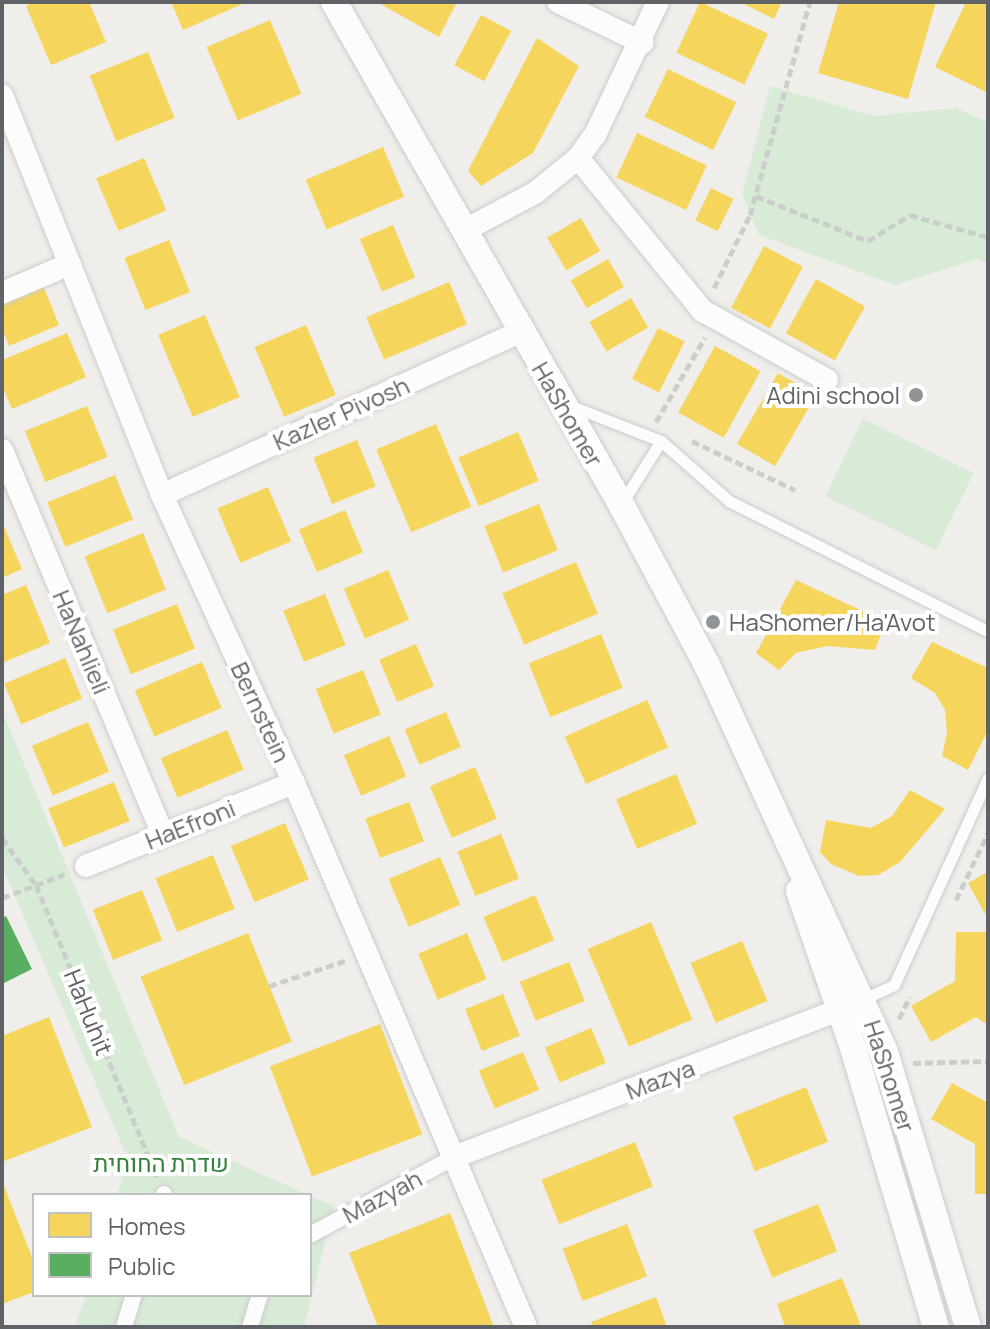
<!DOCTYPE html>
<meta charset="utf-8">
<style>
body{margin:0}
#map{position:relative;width:990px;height:1329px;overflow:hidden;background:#efeeea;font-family:Manrope,Heebo,sans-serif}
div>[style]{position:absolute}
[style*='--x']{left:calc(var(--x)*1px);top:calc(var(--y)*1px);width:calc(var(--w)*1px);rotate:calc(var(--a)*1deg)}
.green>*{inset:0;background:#d8ebd6;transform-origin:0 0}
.homes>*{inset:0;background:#f6d55c;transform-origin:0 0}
.public>*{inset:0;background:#5aae61}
.path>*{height:5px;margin-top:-2.5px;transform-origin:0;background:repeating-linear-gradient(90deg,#cacfcc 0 8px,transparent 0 12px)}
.roads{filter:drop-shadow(0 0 2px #cbcccc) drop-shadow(0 0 2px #cbcccc)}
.service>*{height:11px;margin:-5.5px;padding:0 5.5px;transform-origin:5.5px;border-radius:5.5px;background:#fdfcfc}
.pedestrian>*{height:16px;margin:-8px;padding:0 8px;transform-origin:8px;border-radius:8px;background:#fdfcfc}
.minor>*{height:22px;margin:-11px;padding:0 11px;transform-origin:11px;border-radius:11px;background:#fdfcfc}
.tertiary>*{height:26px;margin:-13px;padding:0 13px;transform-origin:13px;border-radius:13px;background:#fdfcfc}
.dots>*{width:22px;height:22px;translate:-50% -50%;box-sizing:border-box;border:4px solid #fff;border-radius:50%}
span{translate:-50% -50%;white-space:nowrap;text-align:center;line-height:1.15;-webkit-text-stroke:8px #fff;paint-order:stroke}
.poi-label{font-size:24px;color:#5f6368}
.right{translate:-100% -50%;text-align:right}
.left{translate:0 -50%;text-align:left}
.street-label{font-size:24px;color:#5f6368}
.park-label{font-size:24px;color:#348238}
.frame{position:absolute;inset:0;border:4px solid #5f6368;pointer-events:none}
.legend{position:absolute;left:32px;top:1193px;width:280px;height:104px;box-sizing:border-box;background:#fff;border:2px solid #bfc1c3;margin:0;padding:10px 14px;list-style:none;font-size:24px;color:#5f6368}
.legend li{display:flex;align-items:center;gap:16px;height:40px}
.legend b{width:40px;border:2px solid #bfc1c3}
</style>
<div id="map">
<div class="green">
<div style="clip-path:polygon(770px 86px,873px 116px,956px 108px,988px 122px,988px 264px,977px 259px,895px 285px,759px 235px,742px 194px)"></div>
<div style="left:863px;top:419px;width:123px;height:86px;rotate:26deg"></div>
<div style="clip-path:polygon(2px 711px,179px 1137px,308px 1195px,117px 1195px,128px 1159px,2px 866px)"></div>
<div style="clip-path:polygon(310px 1196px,334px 1206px,304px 1327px,75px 1327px,86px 1295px,310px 1295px)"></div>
</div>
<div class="homes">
<div style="clip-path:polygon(35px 2px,89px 2px,106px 42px,51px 65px,26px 6px)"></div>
<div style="clip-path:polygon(171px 2px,247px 2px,183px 30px)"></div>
<div style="clip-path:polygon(377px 2px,457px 2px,439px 37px)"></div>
<div style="left:700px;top:2px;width:75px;height:56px;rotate:25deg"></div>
<div style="clip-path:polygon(740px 2px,782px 2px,774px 19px)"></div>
<div style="clip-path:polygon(839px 2px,936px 2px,908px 99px,818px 73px)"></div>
<div style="clip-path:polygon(966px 2px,988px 2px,988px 93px,935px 67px)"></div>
<div style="left:481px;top:15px;width:34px;height:57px;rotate:28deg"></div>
<div style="left:270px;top:20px;width:80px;height:69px;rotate:67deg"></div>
<div style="clip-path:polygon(537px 38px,579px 66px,533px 153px,481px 186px,468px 171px)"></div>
<div style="left:148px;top:52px;width:71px;height:63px;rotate:68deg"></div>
<div style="left:668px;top:69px;width:76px;height:53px;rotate:26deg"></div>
<div style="left:637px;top:133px;width:77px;height:49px;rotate:25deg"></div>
<div style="left:383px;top:147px;width:54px;height:84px;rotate:67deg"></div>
<div style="left:144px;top:158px;width:57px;height:52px;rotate:67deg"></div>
<div style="left:711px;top:188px;width:25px;height:36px;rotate:26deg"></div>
<div style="left:581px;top:218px;width:38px;height:39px;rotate:60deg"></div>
<div style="left:393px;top:225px;width:57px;height:36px;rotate:67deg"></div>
<div style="left:169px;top:240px;width:56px;height:48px;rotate:68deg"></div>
<div style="left:764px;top:246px;width:44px;height:70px;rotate:28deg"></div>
<div style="left:608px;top:259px;width:32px;height:43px;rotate:60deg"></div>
<div style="left:816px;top:279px;width:56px;height:62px;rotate:29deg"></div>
<div style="left:449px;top:282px;width:46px;height:90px;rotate:67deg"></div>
<div style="clip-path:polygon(42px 283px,59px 325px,9px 346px,2px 329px,2px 300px)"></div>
<div style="left:631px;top:298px;width:34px;height:48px;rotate:60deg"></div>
<div style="left:205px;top:315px;width:89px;height:51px;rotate:67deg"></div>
<div style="left:306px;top:325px;width:76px;height:56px;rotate:67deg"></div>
<div style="left:658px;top:328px;width:30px;height:57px;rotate:27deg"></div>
<div style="clip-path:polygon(67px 333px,86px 377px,12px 409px,2px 386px,2px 360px)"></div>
<div style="left:715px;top:346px;width:52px;height:76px;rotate:29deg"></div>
<div style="left:778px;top:373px;width:44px;height:82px;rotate:30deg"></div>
<div style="left:87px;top:406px;width:55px;height:67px;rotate:68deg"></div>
<div style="left:436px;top:424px;width:90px;height:65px;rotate:67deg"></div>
<div style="left:518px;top:432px;width:53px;height:65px;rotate:67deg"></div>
<div style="left:357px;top:440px;width:50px;height:47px;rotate:68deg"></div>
<div style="left:115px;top:475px;width:48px;height:73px;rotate:68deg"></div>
<div style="left:268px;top:487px;width:59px;height:55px;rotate:67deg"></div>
<div style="left:539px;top:504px;width:50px;height:59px;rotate:68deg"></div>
<div style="left:345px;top:510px;width:46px;height:50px;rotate:67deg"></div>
<div style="clip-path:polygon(2px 522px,22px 569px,2px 578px)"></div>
<div style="left:143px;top:533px;width:61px;height:63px;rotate:68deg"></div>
<div style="left:576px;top:562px;width:56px;height:80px;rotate:67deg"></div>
<div style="left:388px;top:570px;width:54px;height:48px;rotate:67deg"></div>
<div style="clip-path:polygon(796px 580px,886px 622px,875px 650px,827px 646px,796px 653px,779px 670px,756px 653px)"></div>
<div style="clip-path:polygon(26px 585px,50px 643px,2px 663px,2px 595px)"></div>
<div style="left:325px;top:594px;width:55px;height:45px;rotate:68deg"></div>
<div style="left:177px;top:604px;width:48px;height:69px;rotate:68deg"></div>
<div style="left:601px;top:634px;width:58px;height:78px;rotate:68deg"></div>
<div style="clip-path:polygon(932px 642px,988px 668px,988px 730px,968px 770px,942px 756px,947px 733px,945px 710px,935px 693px,911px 678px)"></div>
<div style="left:416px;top:644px;width:46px;height:40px;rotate:67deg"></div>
<div style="left:65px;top:658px;width:44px;height:66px;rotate:67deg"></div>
<div style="left:202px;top:662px;width:50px;height:73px;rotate:67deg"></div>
<div style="left:363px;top:670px;width:48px;height:51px;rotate:68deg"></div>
<div style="left:647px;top:700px;width:52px;height:90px;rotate:66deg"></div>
<div style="left:446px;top:712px;width:38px;height:45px;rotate:67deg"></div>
<div style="left:88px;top:722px;width:54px;height:61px;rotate:67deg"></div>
<div style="left:227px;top:730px;width:43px;height:72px;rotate:67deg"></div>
<div style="left:389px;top:736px;width:44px;height:49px;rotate:67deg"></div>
<div style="left:475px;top:767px;width:56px;height:49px;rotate:67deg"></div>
<div style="left:676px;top:774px;width:54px;height:65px;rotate:67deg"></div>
<div style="left:114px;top:782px;width:42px;height:71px;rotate:68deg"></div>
<div style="clip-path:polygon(910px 790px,945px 809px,900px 862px,878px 875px,859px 876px,831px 864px,820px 852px,826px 820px,871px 828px,892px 816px)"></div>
<div style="left:409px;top:802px;width:42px;height:47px;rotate:69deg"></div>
<div style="left:285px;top:823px;width:61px;height:59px;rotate:67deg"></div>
<div style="left:501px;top:834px;width:48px;height:47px;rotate:68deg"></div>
<div style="left:213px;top:855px;width:58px;height:62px;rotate:68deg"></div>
<div style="left:440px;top:857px;width:52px;height:56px;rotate:67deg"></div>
<div style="clip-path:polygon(988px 872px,988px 919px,968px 883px)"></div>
<div style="left:142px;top:890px;width:54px;height:53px;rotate:68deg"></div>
<div style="left:535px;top:895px;width:49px;height:56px;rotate:67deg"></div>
<div style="left:651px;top:922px;width:106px;height:69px;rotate:67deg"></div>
<div style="clip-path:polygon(956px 932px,988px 932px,988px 1025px,976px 1017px,931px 1042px,911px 1006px,955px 981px)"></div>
<div style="left:248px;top:933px;width:117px;height:116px;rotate:68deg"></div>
<div style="left:467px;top:933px;width:50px;height:53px;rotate:67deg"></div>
<div style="left:742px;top:941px;width:65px;height:56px;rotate:67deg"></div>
<div style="left:569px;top:962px;width:42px;height:53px;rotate:68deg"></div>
<div style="left:503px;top:994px;width:45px;height:41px;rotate:68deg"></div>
<div style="clip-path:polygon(49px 1017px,92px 1127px,2px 1162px,2px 1036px)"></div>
<div style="left:380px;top:1024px;width:118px;height:118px;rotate:69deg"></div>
<div style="left:591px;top:1028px;width:38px;height:50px;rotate:67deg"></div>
<div style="left:523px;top:1052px;width:41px;height:48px;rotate:67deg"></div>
<div style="clip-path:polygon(952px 1083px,988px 1103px,988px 1194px,975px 1194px,975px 1144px,931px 1119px)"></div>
<div style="left:806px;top:1087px;width:59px;height:79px;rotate:68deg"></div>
<div style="left:635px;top:1142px;width:48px;height:101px;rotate:68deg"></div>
<div style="clip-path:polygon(2px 1181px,34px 1262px,34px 1292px,2px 1304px)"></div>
<div style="left:818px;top:1204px;width:51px;height:70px;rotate:68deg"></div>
<div style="clip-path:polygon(450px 1213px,494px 1327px,378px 1327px,349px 1253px)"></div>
<div style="left:627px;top:1224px;width:56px;height:69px;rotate:69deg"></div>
<div style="clip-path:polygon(842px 1278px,861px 1326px,785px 1327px,777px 1304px)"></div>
<div style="clip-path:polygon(656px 1297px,667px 1327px,593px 1327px,591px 1322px)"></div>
</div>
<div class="public">
<div style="clip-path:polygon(6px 916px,32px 969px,2px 984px,2px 918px)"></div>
</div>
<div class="path">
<div style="--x:756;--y:196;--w:121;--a:21.9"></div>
<div style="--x:868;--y:241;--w:49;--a:-31.8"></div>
<div style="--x:910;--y:215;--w:81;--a:15.8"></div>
<div style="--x:714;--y:288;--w:81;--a:-63.7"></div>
<div style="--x:750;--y:215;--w:221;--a:-74.3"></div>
<div style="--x:656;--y:422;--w:98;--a:-60"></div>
<div style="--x:692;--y:441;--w:114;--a:25.4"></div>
<div style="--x:2;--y:838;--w:58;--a:54.1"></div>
<div style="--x:36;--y:885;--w:316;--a:67.5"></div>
<div style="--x:2;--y:898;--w:67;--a:-20.9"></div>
<div style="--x:956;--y:900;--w:74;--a:-64.5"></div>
<div style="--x:269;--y:986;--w:82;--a:-18.4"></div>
<div style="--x:899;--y:1019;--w:25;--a:-64"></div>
<div style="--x:913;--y:1063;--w:75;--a:-1.5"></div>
</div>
<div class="roads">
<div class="service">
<div style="--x:569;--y:405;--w:99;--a:21.4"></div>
<div style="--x:661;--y:441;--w:91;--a:41.4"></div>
<div style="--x:729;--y:501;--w:290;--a:26.7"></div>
<div style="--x:623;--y:501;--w:71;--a:-57.7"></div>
<div style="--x:864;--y:999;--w:33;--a:-25"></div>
<div style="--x:894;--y:985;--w:227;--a:-65.6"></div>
</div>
<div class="pedestrian">
<div style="--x:164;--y:1195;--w:1;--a:-90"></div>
<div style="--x:310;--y:1235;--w:164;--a:-28.4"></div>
<div style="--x:124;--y:1327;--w:34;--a:-73"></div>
<div style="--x:250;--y:1327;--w:34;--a:-73"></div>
</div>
<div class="minor">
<div style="--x:558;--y:2;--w:94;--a:25.8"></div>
<div style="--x:2;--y:95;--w:431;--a:68.2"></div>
<div style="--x:162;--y:495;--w:317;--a:65.4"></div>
<div style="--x:294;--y:783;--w:591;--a:66.9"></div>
<div style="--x:578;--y:158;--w:198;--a:50.8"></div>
<div style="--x:703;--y:311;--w:142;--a:29.1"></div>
<div style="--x:465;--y:230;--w:79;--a:-27.9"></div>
<div style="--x:535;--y:193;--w:55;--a:-39.1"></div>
<div style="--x:578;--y:158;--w:29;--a:-54"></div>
<div style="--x:595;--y:135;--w:147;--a:-64.7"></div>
<div style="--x:2;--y:293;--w:74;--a:-23.1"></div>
<div style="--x:2;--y:450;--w:416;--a:67.3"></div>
<div style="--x:162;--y:495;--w:393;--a:-24.5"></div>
<div style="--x:86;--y:866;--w:224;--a:-21.8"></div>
<div style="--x:454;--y:1157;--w:427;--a:-20.9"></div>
</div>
<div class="tertiary">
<div style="--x:334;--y:2;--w:578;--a:60.24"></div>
<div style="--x:621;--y:504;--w:183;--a:61.9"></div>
<div style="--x:707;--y:665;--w:423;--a:65.3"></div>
<div style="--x:884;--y:1049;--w:290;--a:73.2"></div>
<div style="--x:799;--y:891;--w:169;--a:71"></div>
<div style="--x:854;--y:1051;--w:288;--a:73.5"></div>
</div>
</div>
<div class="dots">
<div style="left:916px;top:395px;background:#919496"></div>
<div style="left:713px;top:622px;background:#919496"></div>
</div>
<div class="poi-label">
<span class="right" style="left:900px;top:395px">Adini school</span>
<span class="left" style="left:729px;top:622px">HaShomer/Ha'Avot</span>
</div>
<div class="street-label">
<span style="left:341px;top:413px;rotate:-24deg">Kazler Pivosh</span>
<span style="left:568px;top:414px;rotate:60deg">HaShomer</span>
<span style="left:82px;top:642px;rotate:67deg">HaNahlieli</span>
<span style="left:261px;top:712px;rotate:65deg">Bernstein</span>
<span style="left:190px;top:824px;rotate:-22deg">HaEfroni</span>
<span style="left:89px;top:1012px;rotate:68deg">HaHuhit</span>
<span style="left:890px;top:1076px;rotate:72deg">HaShomer</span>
<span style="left:660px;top:1079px;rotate:-21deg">Mazya</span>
<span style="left:382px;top:1196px;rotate:-28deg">Mazyah</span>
</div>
<div class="park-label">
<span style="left:161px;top:1163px">שדרת החוחית</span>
</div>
<div class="frame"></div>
<ul class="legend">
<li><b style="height:22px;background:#f6d55c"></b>Homes</li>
<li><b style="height:22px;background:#5aae61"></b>Public</li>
</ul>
</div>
